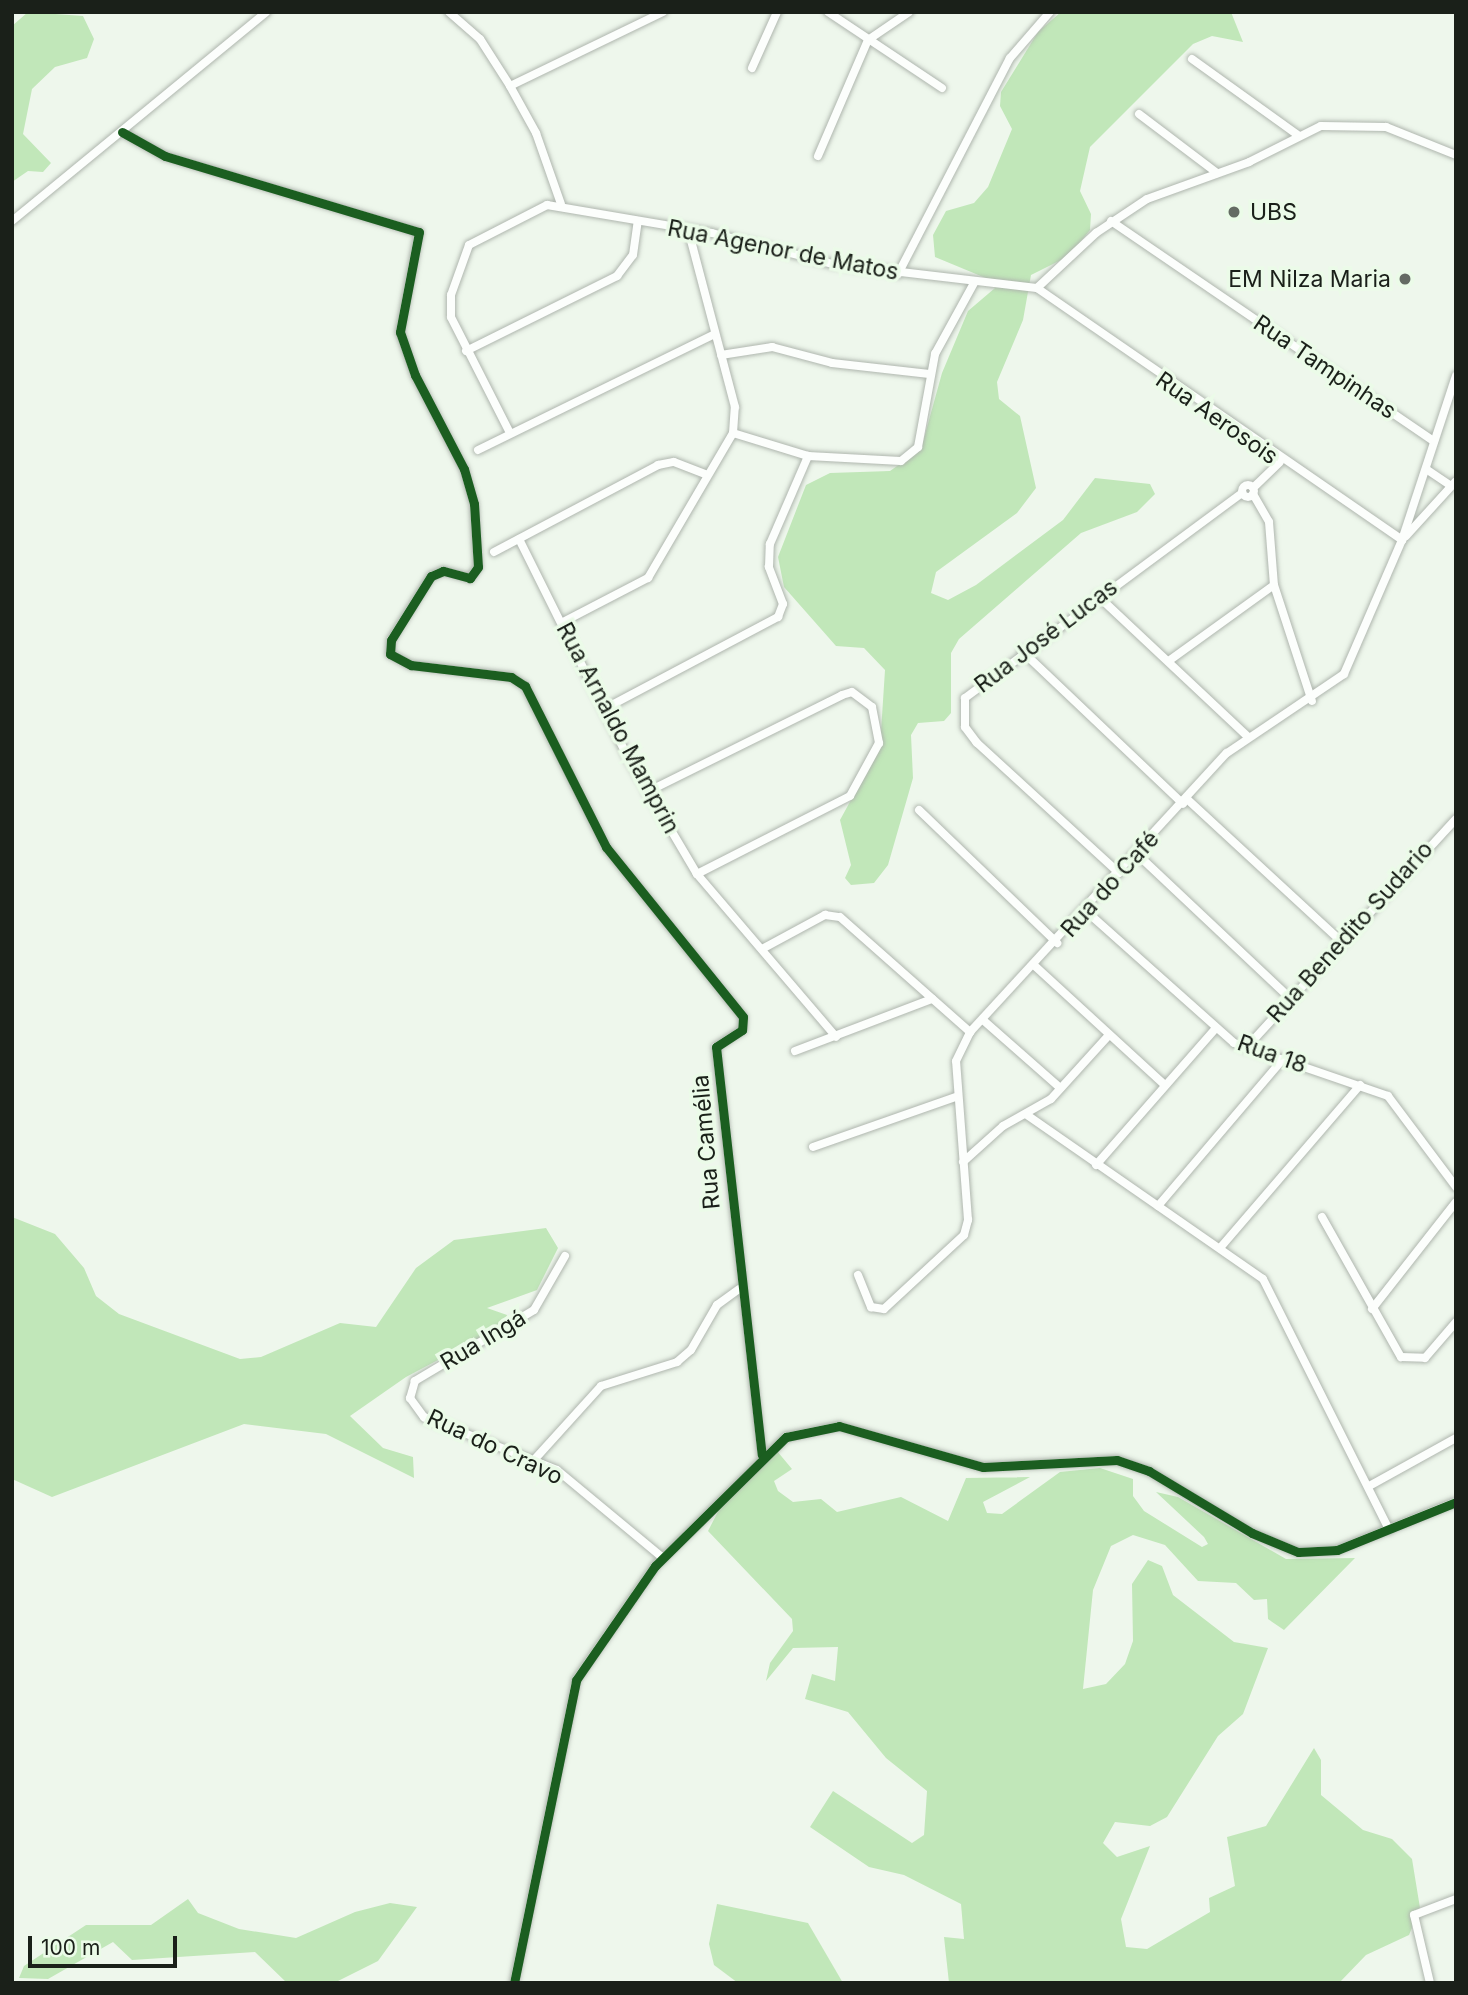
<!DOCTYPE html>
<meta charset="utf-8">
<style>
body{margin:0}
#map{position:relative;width:1468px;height:1995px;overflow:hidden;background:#eef7ec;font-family:Inter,sans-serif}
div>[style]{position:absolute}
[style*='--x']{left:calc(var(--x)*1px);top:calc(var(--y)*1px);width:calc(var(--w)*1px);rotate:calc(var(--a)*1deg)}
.forest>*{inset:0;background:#c1e7b9}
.roads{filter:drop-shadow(0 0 2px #afb6ae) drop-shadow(0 0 2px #afb6ae)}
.minor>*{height:8px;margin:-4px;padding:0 4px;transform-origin:4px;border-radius:4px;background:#fcfefc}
.minor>.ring{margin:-4px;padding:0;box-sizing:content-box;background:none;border:8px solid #fcfefc;border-radius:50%}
.cycleway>*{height:9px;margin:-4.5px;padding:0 4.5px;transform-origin:4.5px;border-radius:4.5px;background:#1b5e20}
.dots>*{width:19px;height:19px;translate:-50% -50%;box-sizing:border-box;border:4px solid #ebfbe8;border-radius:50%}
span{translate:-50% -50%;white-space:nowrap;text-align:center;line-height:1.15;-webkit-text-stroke:7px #ebfbe8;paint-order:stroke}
.poi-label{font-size:23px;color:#1a2019}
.left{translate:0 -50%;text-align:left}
.right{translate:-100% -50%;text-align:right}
.street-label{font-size:23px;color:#1a2019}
.frame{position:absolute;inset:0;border:14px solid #1a2019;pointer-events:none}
.scale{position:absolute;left:28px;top:1936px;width:149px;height:32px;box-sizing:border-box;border:4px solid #1a2019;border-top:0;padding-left:9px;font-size:21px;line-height:24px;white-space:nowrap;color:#1a2019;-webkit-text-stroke:5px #ebfbe8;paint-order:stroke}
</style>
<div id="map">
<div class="forest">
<div style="clip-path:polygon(28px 12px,83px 16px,94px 39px,87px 58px,55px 67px,32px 89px,23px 134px,51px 163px,43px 172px,28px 171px,12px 182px,12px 26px)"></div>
<div style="clip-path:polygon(1061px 12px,1231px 12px,1243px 42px,1212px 36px,1193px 44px,1090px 147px,1080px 191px,1091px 214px,1090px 230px,1069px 256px,1031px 275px,1023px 320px,997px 382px,999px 399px,1020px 416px,1036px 488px,1017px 513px,936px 572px,931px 593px,948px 600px,976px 585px,1063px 520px,1095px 478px,1150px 484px,1155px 494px,1137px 512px,1081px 533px,959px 639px,951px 653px,951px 713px,944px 721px,918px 723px,911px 735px,913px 778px,888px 865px,874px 883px,851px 885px,845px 878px,851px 865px,840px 820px,880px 747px,885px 670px,864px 648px,836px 646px,784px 587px,778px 557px,806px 485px,830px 473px,890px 471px,921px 449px,942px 373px,968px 311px,995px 288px,988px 279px,935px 257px,933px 235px,946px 211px,974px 203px,988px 187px,1012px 129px,1000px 106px,1001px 92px,1038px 32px)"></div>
<div style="clip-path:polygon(12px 1217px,55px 1234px,84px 1268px,96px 1296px,119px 1314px,240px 1359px,261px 1357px,340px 1323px,376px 1327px,416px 1268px,454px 1240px,546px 1228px,558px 1248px,537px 1290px,487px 1308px,507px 1315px,504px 1325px,406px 1377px,350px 1416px,383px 1448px,413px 1457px,414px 1478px,326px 1434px,244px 1424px,52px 1497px,12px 1479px)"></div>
<div style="clip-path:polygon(777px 1451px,792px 1469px,774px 1481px,778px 1491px,793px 1502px,821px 1499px,837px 1512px,901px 1497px,948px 1521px,966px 1478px,1030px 1477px,983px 1502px,987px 1513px,1002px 1514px,1060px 1472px,1100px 1468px,1133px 1479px,1133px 1496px,1144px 1511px,1202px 1547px,1208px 1544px,1204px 1537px,1156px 1492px,1178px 1497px,1286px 1559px,1355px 1558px,1284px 1630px,1268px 1619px,1267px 1599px,1254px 1600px,1236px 1583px,1198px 1581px,1165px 1545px,1133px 1535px,1111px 1546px,1093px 1590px,1083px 1689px,1106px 1684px,1125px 1664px,1133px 1641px,1132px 1584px,1148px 1560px,1162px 1566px,1173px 1595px,1234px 1642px,1268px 1648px,1243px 1714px,1218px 1736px,1167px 1817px,1150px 1826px,1115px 1822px,1103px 1843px,1117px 1857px,1150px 1846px,1121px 1919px,1126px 1947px,1147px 1949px,1210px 1912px,1209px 1898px,1235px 1886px,1227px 1837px,1266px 1826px,1314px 1748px,1321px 1760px,1321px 1795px,1363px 1830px,1392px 1839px,1412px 1859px,1420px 1908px,1409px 1935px,1366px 1955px,1339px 1983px,949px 1983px,944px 1937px,964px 1939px,961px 1904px,904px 1875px,869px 1867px,810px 1827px,833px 1791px,912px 1843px,924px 1835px,927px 1791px,886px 1758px,848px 1712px,805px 1699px,812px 1674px,835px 1681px,838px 1647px,793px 1648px,766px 1681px,770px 1663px,793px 1631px,792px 1619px,708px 1531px,724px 1500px)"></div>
<div style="clip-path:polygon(188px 1899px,198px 1913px,239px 1929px,296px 1938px,355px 1912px,390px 1903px,417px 1907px,378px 1961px,338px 1981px,287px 1983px,255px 1952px,132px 1960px,113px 1942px,48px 1979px,19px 1978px,24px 1966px,86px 1925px,151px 1925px)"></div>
<div style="clip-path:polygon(717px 1904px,808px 1923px,843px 1983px,738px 1983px,714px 1965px,709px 1944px)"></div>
</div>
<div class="roads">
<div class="minor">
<div style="--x:449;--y:12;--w:41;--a:41.1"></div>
<div style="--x:480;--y:39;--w:56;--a:57.4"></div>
<div style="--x:510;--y:86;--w:54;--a:61"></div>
<div style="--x:536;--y:133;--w:75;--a:70.6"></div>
<div style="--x:828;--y:12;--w:137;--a:33.7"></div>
<div style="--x:1192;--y:59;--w:132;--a:35.7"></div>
<div style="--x:752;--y:68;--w:61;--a:-65.9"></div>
<div style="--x:510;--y:86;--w:170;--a:-25.8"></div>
<div style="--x:1139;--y:114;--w:98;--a:37.1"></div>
<div style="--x:122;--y:132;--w:49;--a:29.2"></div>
<div style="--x:165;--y:156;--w:265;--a:16.7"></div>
<div style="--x:419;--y:232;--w:102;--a:100.8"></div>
<div style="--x:400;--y:332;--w:46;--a:70.8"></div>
<div style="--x:415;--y:375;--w:106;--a:62.5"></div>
<div style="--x:464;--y:469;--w:36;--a:74"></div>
<div style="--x:474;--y:504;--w:63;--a:86.4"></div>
<div style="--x:478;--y:567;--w:14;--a:126"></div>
<div style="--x:470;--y:578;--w:28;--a:-165"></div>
<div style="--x:443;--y:571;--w:13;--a:157"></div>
<div style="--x:431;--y:576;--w:75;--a:122"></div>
<div style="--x:391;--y:640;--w:14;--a:94"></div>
<div style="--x:390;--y:654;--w:24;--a:28"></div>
<div style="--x:411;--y:665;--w:101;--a:6.8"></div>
<div style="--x:511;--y:677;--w:17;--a:33"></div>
<div style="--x:525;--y:686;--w:180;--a:63.3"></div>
<div style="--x:606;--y:847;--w:218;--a:51.1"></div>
<div style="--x:743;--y:1017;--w:13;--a:94"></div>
<div style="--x:742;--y:1030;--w:31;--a:147"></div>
<div style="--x:716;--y:1047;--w:410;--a:83.6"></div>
<div style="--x:818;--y:156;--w:126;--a:-66.7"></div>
<div style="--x:868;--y:40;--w:50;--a:-34.3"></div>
<div style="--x:12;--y:221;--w:329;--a:-39.4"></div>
<div style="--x:1111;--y:221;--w:391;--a:34.3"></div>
<div style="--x:898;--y:274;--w:243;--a:-62.6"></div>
<div style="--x:1010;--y:58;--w:61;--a:-49"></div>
<div style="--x:1037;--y:288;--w:444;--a:34.6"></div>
<div style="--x:466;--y:351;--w:169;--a:-26.4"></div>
<div style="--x:617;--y:276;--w:26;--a:-53"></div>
<div style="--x:633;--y:255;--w:34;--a:-82"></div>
<div style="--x:721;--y:355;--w:52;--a:-8.9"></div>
<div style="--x:772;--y:347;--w:62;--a:14.9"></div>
<div style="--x:832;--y:363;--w:98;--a:6.5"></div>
<div style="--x:510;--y:433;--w:130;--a:-117"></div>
<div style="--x:451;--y:317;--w:22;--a:-90"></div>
<div style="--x:451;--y:295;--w:53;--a:-70.2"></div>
<div style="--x:469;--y:245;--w:88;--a:-27.1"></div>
<div style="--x:547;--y:205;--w:167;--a:9.6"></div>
<div style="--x:712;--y:233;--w:125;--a:14.4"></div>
<div style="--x:833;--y:264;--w:205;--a:6.7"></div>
<div style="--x:1037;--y:288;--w:81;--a:-43"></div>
<div style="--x:1096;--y:233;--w:61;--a:-33.7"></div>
<div style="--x:1147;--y:199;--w:109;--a:-19.9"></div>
<div style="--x:1249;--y:162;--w:80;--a:-26.6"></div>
<div style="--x:1321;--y:126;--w:65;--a:0.9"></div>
<div style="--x:1386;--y:127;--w:75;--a:21.8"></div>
<div style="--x:733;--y:433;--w:78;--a:17"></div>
<div style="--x:808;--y:456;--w:93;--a:3.1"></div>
<div style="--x:901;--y:461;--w:22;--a:-39"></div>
<div style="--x:918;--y:447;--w:95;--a:-79.6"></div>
<div style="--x:935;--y:354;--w:81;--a:-61.2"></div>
<div style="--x:478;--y:450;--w:262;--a:-26.1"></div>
<div style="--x:1426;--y:469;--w:30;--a:34"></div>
<div class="ring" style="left:1242px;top:485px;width:4px;height:4px"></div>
<div style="--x:1253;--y:488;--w:37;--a:-44"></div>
<div style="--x:1253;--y:494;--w:32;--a:60"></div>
<div style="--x:1269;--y:522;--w:63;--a:85.5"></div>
<div style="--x:1274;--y:585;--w:122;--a:71.9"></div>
<div style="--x:1406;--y:536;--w:74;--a:-47.7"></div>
<div style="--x:519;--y:539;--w:240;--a:63.5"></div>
<div style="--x:626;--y:754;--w:139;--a:59.4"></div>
<div style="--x:697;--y:874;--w:214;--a:49.5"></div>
<div style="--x:494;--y:552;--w:186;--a:-27.9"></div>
<div style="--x:658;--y:465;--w:16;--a:-11"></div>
<div style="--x:674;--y:462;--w:36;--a:21"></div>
<div style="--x:1098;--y:596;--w:206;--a:43.2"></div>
<div style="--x:563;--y:622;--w:96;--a:-27.4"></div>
<div style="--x:648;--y:578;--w:168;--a:-59.6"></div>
<div style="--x:733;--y:433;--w:26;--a:-86"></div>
<div style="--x:735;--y:407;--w:184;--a:-104.8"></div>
<div style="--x:1022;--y:651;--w:222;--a:43.5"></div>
<div style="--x:1170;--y:660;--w:128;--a:-35.8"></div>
<div style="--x:606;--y:708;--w:195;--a:-27.9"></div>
<div style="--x:778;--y:617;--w:14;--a:-69"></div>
<div style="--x:783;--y:604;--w:40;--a:-111"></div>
<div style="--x:769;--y:567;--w:23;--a:-88"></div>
<div style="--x:770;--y:544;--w:96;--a:-66.6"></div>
<div style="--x:647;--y:792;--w:218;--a:-26.4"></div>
<div style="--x:842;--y:695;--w:10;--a:-17"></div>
<div style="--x:852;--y:692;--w:25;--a:37"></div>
<div style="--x:872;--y:707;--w:37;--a:79"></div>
<div style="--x:879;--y:743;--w:60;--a:118.7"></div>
<div style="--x:850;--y:796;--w:172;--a:153"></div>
<div style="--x:1187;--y:799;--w:209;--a:42.7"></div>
<div style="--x:919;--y:810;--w:192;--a:43.9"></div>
<div style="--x:1137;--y:854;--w:210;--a:43.3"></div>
<div style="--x:1119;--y:873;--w:193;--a:-137.5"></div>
<div style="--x:977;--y:743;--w:20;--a:-127"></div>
<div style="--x:965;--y:727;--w:29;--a:-90"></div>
<div style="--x:965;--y:698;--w:345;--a:-36.5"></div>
<div style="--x:1086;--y:911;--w:198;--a:41.7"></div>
<div style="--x:1234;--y:1043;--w:163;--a:19"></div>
<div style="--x:1388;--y:1096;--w:114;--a:53.2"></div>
<div style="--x:762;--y:949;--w:72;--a:-28.4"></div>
<div style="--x:825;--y:915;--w:15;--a:8"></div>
<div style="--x:840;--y:917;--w:174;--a:41.5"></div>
<div style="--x:1036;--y:967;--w:175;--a:42.5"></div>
<div style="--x:983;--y:1020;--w:103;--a:41.4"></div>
<div style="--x:1246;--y:1048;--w:311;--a:-47.5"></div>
<div style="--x:795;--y:1051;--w:147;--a:-20.8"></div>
<div style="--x:1027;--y:1115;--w:287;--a:34.8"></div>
<div style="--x:1263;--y:1279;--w:281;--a:63.3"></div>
<div style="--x:813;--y:1147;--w:151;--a:-19.3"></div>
<div style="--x:963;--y:1162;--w:54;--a:-42"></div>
<div style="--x:1003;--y:1126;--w:55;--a:-29.4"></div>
<div style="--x:1051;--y:1099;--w:86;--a:-47.8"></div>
<div style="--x:1096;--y:1165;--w:182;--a:-48.8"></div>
<div style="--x:1158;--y:1206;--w:193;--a:-49.6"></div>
<div style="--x:1322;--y:1217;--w:161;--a:60.6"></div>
<div style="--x:1401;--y:1357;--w:24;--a:2"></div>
<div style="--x:1425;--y:1358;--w:48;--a:-49.3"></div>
<div style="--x:1220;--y:1248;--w:215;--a:-49.3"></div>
<div style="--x:565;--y:1256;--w:62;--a:119.9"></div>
<div style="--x:534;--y:1310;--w:139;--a:149.2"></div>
<div style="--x:415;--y:1381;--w:18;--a:106"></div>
<div style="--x:410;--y:1398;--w:24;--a:54"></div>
<div style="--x:424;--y:1417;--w:143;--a:21.7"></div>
<div style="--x:557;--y:1470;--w:138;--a:39.7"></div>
<div style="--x:858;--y:1275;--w:35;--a:68"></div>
<div style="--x:871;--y:1307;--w:13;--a:9"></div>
<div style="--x:884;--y:1309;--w:109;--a:-42.8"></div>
<div style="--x:964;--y:1235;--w:16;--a:-75"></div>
<div style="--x:968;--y:1220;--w:159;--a:-94.3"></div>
<div style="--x:956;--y:1061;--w:32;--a:-64"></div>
<div style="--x:970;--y:1032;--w:379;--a:-47.4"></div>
<div style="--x:1227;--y:753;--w:141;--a:-34"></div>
<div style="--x:1344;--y:674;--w:146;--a:-66.6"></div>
<div style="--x:1402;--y:540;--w:173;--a:-71.8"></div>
<div style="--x:1372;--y:1309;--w:136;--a:-51.9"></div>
<div style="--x:534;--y:1460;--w:100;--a:-47.8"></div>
<div style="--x:601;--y:1386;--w:80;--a:-17.5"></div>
<div style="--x:677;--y:1362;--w:18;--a:-41"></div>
<div style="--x:691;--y:1350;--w:52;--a:-60"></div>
<div style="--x:717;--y:1305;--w:27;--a:-36"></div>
<div style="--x:1371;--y:1485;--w:97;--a:-28.9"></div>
<div style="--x:514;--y:1983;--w:309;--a:-78.4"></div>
<div style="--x:576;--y:1680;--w:139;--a:-55.3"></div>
<div style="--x:655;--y:1566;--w:184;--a:-44.6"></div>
<div style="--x:786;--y:1437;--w:54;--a:-11.7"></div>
<div style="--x:839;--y:1426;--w:150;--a:15.9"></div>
<div style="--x:983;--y:1467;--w:134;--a:-3"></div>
<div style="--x:1117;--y:1460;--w:34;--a:19"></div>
<div style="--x:1149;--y:1471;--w:120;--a:31"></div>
<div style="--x:1252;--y:1533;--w:50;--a:22.4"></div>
<div style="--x:1298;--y:1552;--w:39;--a:-3"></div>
<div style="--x:1337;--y:1550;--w:128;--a:-22"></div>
<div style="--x:1430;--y:1983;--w:70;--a:-103.2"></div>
<div style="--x:1414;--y:1915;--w:45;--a:-20.9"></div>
</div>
</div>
<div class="cycleway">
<div style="--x:122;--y:132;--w:49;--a:29.2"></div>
<div style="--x:165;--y:156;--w:265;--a:16.7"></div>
<div style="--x:419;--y:232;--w:102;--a:100.8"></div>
<div style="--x:400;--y:332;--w:46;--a:70.8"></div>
<div style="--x:415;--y:375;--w:106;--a:62.5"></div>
<div style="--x:464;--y:469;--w:36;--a:74"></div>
<div style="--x:474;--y:504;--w:63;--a:86.4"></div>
<div style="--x:478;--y:567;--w:14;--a:126"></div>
<div style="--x:470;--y:578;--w:28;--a:-165"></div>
<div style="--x:443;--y:571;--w:13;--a:157"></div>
<div style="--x:431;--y:576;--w:75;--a:122"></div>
<div style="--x:391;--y:640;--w:14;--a:94"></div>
<div style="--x:390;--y:654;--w:24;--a:28"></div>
<div style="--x:411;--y:665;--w:101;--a:6.8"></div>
<div style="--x:511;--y:677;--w:17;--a:33"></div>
<div style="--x:525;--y:686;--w:180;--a:63.3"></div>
<div style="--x:606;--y:847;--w:218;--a:51.1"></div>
<div style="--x:743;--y:1017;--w:13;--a:94"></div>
<div style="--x:742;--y:1030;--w:31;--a:147"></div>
<div style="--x:716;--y:1047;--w:410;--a:83.6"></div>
<div style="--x:514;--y:1983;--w:309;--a:-78.4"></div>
<div style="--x:576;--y:1680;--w:139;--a:-55.3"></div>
<div style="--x:655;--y:1566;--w:184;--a:-44.6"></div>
<div style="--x:786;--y:1437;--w:54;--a:-11.7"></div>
<div style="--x:839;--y:1426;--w:150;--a:15.9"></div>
<div style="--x:983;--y:1467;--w:134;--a:-3"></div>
<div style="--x:1117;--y:1460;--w:34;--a:19"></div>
<div style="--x:1149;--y:1471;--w:120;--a:31"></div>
<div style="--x:1252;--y:1533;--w:50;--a:22.4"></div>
<div style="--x:1298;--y:1552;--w:39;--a:-3"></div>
<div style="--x:1337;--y:1550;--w:128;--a:-22"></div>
</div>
<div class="dots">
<div style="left:1234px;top:212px;background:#646b63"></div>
<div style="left:1405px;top:279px;background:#646b63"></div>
</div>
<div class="poi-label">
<span class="left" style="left:1250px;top:212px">UBS</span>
<span class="right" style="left:1391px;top:279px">EM Nilza Maria</span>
</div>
<div class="street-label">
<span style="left:783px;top:250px;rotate:11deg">Rua Agenor de Matos</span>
<span style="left:1325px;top:367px;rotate:34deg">Rua Tampinhas</span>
<span style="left:1217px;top:418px;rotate:35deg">Rua Aerosois</span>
<span style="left:1046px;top:636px;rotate:-37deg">Rua José Lucas</span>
<span style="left:618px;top:728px;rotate:62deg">Rua Arnaldo Mamprin</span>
<span style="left:1110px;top:884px;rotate:-48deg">Rua do Café</span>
<span style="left:1350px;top:932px;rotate:-48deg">Rua Benedito Sudario</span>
<span style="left:1272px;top:1054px;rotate:20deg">Rua 18</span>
<span style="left:706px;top:1142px;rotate:-95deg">Rua Camélia</span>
<span style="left:483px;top:1340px;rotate:-31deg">Rua Ingá</span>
<span style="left:495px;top:1447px;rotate:25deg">Rua do Cravo</span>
</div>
<div class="frame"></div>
<div class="scale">100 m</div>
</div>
